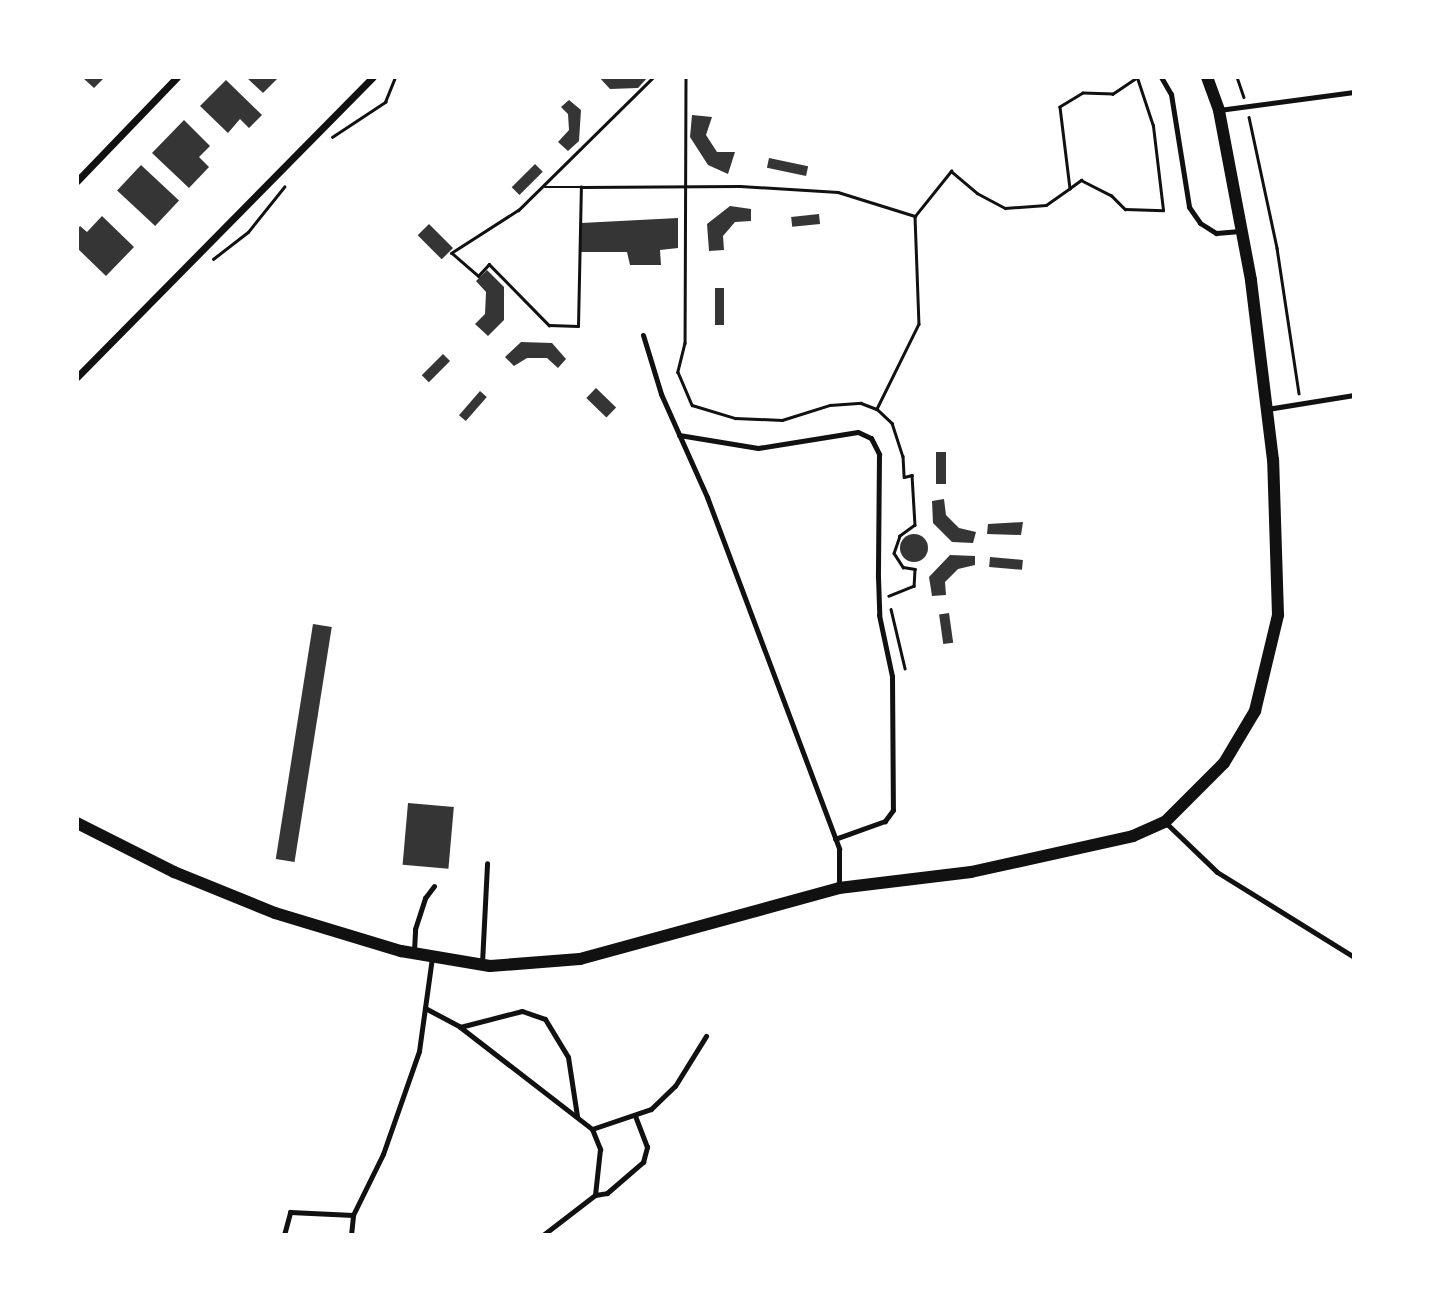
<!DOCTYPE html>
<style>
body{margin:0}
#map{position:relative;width:1431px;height:1312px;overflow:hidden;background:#fff;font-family:"Fira Sans Condensed",sans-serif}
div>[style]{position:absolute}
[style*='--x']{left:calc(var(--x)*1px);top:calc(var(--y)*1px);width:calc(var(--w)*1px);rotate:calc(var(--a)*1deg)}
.building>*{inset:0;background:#353535;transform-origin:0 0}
.round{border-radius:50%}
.path>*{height:2.5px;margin:-1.25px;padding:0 1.25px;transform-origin:1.25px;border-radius:1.25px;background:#111}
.service>*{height:5px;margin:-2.5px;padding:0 2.5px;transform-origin:2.5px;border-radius:2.5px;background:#111}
.minor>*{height:7px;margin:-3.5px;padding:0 3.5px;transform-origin:3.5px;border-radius:3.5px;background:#111}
.tertiary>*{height:12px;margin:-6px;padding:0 6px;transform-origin:6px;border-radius:6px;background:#111}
span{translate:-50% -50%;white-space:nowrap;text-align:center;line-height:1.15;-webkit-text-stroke:6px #fff;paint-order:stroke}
.frame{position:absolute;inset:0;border:79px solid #fff;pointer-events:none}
</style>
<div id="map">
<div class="building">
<div style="clip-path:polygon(82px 77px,105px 77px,94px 88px)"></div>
<div style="clip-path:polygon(246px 77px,279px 77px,263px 93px)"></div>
<div style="clip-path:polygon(599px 77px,648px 77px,638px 88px,610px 89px)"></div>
<div style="clip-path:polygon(226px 80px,262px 115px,249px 128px,240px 119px,228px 133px,200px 106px)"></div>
<div style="clip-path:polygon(569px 100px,581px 110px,579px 141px,568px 151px,558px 142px,569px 130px,568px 114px,561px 107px)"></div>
<div style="clip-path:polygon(692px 115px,712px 117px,706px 135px,717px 152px,735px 152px,728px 174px,708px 165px,690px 137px)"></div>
<div style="clip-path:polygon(184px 120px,210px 146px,199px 157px,209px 167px,189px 188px,152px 153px)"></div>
<div style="left:769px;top:158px;width:40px;height:10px;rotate:12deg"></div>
<div style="left:535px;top:164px;width:11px;height:33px;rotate:45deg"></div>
<div style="left:141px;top:165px;width:52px;height:35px;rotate:43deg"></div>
<div style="clip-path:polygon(730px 206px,751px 209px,751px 221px,735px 222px,723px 236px,724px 250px,709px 251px,707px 224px)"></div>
<div style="left:819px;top:214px;width:10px;height:28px;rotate:84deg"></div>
<div style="clip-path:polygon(102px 216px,134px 247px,106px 276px,77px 248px,77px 230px,80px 226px,87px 232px)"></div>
<div style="clip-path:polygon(678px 218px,678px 248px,660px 250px,661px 265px,630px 265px,627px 252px,580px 252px,581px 223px)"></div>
<div style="left:429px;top:224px;width:34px;height:16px;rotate:45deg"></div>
<div style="clip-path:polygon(487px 270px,504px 287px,504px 320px,488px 336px,475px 324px,485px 314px,486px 292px,476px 281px)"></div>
<div style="left:715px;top:288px;width:9px;height:37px"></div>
<div style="clip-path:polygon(521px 342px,552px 343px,566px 359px,558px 368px,547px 358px,527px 358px,514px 366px,505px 357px)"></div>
<div style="left:443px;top:354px;width:10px;height:30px;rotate:45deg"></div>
<div style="left:596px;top:388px;width:28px;height:14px;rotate:44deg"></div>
<div style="left:480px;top:391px;width:9px;height:32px;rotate:41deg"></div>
<div style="left:936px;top:452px;width:10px;height:32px"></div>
<div style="clip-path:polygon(944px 499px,946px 515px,959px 528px,976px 532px,973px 543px,952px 542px,933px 523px,932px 501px)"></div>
<div style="clip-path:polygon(1023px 522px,1021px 535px,987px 534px,988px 524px)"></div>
<div class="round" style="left:900px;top:534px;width:28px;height:28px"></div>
<div style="clip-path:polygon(950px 555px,975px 556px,975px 565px,958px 569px,945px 582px,946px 595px,932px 596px,929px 577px)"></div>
<div style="left:990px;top:557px;width:33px;height:10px;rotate:5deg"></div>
<div style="left:949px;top:613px;width:30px;height:10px;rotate:82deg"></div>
<div style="left:313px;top:624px;width:19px;height:238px;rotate:9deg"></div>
<div style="left:408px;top:803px;width:46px;height:62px;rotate:5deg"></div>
</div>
<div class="path">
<div style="--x:654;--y:77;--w:190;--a:135.4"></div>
<div style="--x:519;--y:210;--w:80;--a:147.3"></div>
<div style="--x:452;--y:253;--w:35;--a:41"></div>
<div style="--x:478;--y:276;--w:16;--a:-47"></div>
<div style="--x:489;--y:264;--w:86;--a:45.5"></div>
<div style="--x:549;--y:325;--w:29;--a:2"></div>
<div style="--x:578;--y:326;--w:139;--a:-88.8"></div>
<div style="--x:581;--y:187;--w:159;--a:-0.4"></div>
<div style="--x:740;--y:186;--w:98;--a:3.5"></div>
<div style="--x:838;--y:192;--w:81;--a:17.3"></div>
<div style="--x:915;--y:216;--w:108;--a:87.9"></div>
<div style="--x:919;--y:324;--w:95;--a:116.3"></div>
<div style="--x:686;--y:77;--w:266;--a:90.2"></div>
<div style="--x:685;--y:343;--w:30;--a:104"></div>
<div style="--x:678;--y:372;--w:36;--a:67"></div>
<div style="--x:692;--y:405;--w:45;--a:16.8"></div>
<div style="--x:735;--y:418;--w:47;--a:2.4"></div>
<div style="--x:782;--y:420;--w:50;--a:-17.4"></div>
<div style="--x:830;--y:405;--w:31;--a:-4"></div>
<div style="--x:861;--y:403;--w:17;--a:21"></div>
<div style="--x:877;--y:409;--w:21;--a:43"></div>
<div style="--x:892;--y:423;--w:35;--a:72"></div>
<div style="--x:903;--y:456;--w:21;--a:87"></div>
<div style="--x:904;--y:477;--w:8;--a:-14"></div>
<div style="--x:912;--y:475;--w:50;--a:86.6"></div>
<div style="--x:915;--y:525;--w:19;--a:144"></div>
<div style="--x:900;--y:536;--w:18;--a:109"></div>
<div style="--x:894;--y:553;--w:17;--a:57"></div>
<div style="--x:903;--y:567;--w:12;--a:9"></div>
<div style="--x:915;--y:569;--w:17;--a:93"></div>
<div style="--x:914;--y:586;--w:27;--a:158"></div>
<div style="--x:1237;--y:77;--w:21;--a:71"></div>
<div style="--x:1249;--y:117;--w:134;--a:77.9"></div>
<div style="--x:1277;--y:248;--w:147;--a:81.4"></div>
<div style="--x:332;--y:137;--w:64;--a:-33.4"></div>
<div style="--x:385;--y:102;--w:27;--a:-68"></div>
<div style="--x:545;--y:187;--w:35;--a:0"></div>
<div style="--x:915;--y:216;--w:58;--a:-51.3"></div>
<div style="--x:951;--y:171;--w:34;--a:40"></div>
<div style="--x:977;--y:193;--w:32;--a:28"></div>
<div style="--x:1005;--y:208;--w:41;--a:-4.2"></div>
<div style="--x:1046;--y:205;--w:29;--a:-35"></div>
<div style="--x:1070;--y:188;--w:14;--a:-36"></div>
<div style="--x:1081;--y:180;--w:34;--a:27"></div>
<div style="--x:1111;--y:195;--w:20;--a:45"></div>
<div style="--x:1125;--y:209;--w:38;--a:2"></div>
<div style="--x:1163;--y:210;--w:85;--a:-96.8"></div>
<div style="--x:1153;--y:126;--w:51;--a:-108.4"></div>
<div style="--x:1137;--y:78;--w:29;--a:146"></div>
<div style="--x:1113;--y:94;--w:30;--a:-178"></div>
<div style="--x:1083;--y:93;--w:27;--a:149"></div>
<div style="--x:1060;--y:107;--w:82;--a:83"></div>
<div style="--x:213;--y:259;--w:44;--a:-37.6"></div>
<div style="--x:248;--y:232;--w:58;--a:-51.3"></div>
<div style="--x:891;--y:609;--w:61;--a:76.7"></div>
</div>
<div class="service">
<div style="--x:1161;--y:77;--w:20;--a:60"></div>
<div style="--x:1171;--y:94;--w:114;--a:80.9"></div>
<div style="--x:1189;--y:207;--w:19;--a:55"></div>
<div style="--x:1200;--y:223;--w:19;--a:32"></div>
<div style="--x:1216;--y:233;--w:24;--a:-5"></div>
<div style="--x:1219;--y:110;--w:136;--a:-7.6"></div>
<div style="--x:643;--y:335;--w:62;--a:73"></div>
<div style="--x:661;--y:394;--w:113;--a:65.9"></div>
<div style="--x:707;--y:497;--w:376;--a:69.4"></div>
<div style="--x:839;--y:849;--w:39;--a:90"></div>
<div style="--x:1267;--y:409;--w:88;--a:-9.1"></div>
<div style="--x:679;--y:435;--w:80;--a:9.3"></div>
<div style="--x:758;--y:448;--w:101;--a:-9.1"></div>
<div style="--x:858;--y:432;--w:14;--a:25"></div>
<div style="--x:871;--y:438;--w:18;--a:63"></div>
<div style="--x:879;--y:454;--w:123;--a:90.5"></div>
<div style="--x:878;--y:577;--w:38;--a:88"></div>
<div style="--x:879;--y:615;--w:62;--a:78"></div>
<div style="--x:892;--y:676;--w:134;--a:89.6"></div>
<div style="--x:893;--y:810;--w:14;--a:126"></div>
<div style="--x:885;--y:821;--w:53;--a:160.2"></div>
<div style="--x:1165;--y:822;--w:72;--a:43.9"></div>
<div style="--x:1217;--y:872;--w:161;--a:31.8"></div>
<div style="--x:414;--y:951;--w:22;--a:-87"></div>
<div style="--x:415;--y:929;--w:33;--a:-72"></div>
<div style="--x:425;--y:898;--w:15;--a:-53"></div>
<div style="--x:482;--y:963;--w:100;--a:-87.1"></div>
<div style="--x:425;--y:1008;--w:40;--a:28"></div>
<div style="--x:460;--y:1027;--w:167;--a:37.7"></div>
<div style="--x:592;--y:1129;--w:22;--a:68"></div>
<div style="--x:600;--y:1149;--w:46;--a:96.2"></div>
<div style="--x:595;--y:1195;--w:66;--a:142.4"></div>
<div style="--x:460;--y:1027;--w:64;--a:-14.5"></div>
<div style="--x:522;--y:1011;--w:24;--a:19"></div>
<div style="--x:545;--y:1019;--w:44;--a:58.8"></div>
<div style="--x:568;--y:1057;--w:60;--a:81.3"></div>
<div style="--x:592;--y:1129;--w:62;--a:-18.7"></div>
<div style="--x:651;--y:1109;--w:33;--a:-44"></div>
<div style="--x:675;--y:1086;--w:59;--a:-58.2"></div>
<div style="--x:595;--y:1195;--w:12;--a:-9"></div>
<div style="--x:607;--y:1193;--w:48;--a:-40.7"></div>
<div style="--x:643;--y:1162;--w:16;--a:-75"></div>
<div style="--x:647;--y:1147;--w:33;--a:-111"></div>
<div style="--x:284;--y:1235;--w:24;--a:-75"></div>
<div style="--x:290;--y:1212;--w:63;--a:2.7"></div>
<div style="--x:351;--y:1235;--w:20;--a:-84"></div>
<div style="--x:353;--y:1215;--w:68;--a:-63.8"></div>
<div style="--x:383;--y:1154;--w:109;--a:-70.7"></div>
<div style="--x:419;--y:1051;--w:95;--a:-82.1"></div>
</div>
<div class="minor">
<div style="--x:77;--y:181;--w:144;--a:-46.1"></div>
<div style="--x:77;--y:377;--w:421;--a:-45.4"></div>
</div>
<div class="tertiary">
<div style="--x:77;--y:823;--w:109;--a:26.8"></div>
<div style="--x:174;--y:872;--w:109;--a:22.1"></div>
<div style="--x:275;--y:913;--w:132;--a:16.8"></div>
<div style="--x:401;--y:951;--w:90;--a:9.6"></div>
<div style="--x:490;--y:966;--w:90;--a:-4.4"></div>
<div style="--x:580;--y:959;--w:269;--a:-15.3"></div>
<div style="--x:839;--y:888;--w:133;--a:-6.9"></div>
<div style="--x:971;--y:872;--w:166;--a:-12.5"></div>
<div style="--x:1133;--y:836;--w:35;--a:-24"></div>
<div style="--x:1165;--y:822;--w:83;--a:-45"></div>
<div style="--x:1224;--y:763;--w:61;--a:-59.2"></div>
<div style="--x:1255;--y:711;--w:99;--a:-76.5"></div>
<div style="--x:1278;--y:615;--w:155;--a:-91.8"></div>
<div style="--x:1273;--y:460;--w:181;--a:-97"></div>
<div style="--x:1251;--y:280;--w:173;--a:-100.7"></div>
<div style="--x:1219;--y:110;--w:35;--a:-110"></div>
</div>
<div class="frame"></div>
</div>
